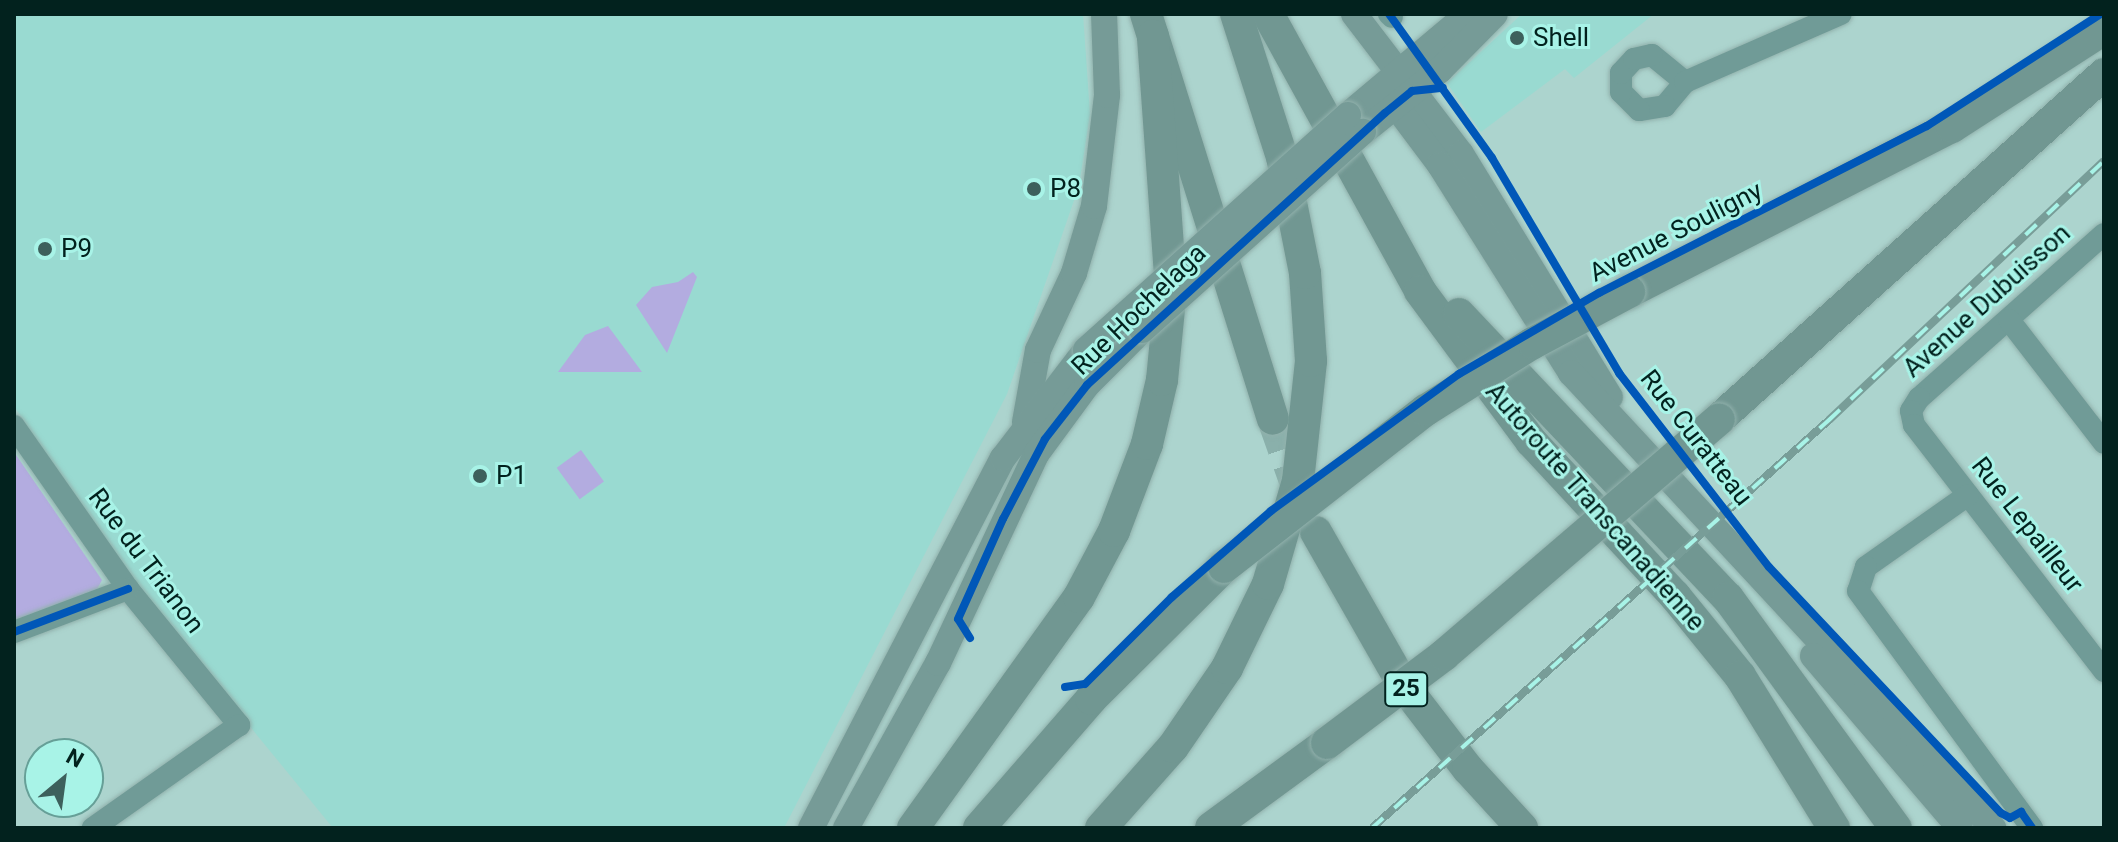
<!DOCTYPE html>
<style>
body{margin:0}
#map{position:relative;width:2118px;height:842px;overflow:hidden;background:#acd4ce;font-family:Roboto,sans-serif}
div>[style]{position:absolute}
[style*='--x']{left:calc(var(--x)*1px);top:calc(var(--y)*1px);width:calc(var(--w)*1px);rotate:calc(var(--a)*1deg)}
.built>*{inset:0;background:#99dad1}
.green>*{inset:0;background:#b3ace0;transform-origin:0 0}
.highway-tunnel>*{height:32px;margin-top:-16px;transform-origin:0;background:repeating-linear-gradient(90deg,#8ab0ab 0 32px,transparent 0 48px)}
.roads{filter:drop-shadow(0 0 2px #91b1ac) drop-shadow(0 0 2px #91b1ac)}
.minor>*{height:22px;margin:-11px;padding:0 11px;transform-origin:11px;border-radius:11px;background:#709b97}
.major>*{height:26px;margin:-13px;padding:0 13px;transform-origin:13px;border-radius:13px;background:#769b97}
.highway>*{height:32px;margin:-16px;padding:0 16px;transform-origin:16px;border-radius:16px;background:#719792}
.rail>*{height:8px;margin-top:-4px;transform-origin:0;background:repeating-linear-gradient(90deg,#a8f3e7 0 15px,#789d98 0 30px);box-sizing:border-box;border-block:2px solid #789d98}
.bridges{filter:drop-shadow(0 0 2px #91b1ac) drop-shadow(0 0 2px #91b1ac)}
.major-bridge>*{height:26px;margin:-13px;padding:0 13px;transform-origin:13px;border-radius:13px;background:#769b97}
.highway-bridge>*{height:32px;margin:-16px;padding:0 16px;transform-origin:16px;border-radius:16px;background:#719792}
.cycleway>*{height:8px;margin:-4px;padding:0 4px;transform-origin:4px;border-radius:4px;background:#0057b8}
.dots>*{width:22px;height:22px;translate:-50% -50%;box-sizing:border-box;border:4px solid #a8f3e7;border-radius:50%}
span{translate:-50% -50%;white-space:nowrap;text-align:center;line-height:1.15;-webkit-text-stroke:6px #a8f3e7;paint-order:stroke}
.shield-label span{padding:2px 6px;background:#a8f3e7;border:2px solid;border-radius:6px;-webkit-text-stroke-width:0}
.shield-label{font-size:24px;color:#02221e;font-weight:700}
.poi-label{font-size:26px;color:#02221e}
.left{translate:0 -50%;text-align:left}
.street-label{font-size:26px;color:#02221e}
.frame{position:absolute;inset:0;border:16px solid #02221e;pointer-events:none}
.north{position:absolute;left:24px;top:738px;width:80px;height:80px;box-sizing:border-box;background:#a8f3e7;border:2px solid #669f97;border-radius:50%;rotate:29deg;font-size:22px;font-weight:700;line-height:32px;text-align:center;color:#02221e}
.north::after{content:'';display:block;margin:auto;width:28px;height:36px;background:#3d605c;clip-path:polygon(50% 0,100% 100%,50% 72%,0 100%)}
</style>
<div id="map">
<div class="built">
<div style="clip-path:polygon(14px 14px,1083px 14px,1090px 114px,1079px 186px,1007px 394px,784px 828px,333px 828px,131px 581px,14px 406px)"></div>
<div style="clip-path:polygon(1522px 14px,1654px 14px,1574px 78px,1565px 69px,1481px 132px,1447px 83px)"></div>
</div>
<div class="green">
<div style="clip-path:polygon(693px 272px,697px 277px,667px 353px,636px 305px,652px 287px,678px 282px)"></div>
<div style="clip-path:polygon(608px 326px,642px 372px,558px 372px,585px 335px)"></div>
<div style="left:581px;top:450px;width:39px;height:30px;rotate:54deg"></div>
<div style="clip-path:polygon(14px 452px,102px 580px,95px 593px,14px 623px)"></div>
</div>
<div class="highway-tunnel">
<div style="--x:1273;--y:419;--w:84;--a:70.5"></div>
</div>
<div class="roads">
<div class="minor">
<div style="--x:1389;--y:14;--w:4;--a:45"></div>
<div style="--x:1652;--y:55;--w:43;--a:39.3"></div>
<div style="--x:1685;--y:82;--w:31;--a:130"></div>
<div style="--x:1665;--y:106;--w:26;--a:171"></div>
<div style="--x:1639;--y:110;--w:25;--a:-135"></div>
<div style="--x:1621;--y:92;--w:19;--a:-90"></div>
<div style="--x:1621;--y:73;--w:19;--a:-47"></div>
<div style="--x:1634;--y:59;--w:18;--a:-13"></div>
<div style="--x:1685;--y:82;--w:170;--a:-23.6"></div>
<div style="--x:2104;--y:234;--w:247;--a:138.4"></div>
<div style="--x:1919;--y:398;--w:15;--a:122"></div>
<div style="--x:1911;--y:411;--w:14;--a:78"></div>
<div style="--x:1914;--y:425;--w:311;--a:52.3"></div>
<div style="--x:2009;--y:320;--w:155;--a:52.3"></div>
<div style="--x:14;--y:426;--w:199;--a:55"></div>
<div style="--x:128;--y:589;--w:176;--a:50.8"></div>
<div style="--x:239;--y:725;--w:179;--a:144.8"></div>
<div style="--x:1968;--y:495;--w:125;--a:144.8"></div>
<div style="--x:1866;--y:567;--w:25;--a:108"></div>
<div style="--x:1858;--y:591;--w:294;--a:53.7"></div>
<div style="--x:14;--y:632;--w:122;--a:-20.7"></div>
</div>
<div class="major">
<div style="--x:1354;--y:14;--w:176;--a:52.6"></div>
<div style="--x:1461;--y:154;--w:285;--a:58.5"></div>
<div style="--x:1399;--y:72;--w:33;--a:97"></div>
<div style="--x:1395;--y:105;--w:75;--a:53.1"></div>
<div style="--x:1440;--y:165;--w:246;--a:57.8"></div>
<div style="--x:1571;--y:373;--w:621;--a:47.15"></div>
<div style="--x:1348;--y:115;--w:157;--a:-40.1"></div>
<div style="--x:1363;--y:132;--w:99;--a:-38.8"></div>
<div style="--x:1440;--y:70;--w:78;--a:-45.5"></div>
<div style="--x:1025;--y:422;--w:73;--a:-79.8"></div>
<div style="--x:1038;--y:350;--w:85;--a:-64.9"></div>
<div style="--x:1074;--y:273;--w:70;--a:-73.4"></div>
<div style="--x:1094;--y:206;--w:112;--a:-83.3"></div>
<div style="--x:1107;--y:95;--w:81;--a:-92.1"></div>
<div style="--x:1813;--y:656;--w:226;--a:49.5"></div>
<div style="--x:811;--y:828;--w:417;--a:-62.6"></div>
<div style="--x:1003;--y:458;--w:136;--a:-52.5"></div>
<div style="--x:846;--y:828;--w:189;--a:-60.9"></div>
<div style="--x:938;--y:663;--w:232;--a:-64.8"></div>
<div style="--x:1037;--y:453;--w:84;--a:-53.7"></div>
<div style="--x:1087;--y:385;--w:78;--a:-45"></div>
</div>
<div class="highway">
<div style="--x:1146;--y:14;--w:424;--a:72.6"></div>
<div style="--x:1268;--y:14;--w:316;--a:61.2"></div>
<div style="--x:1420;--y:291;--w:187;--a:53.5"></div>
<div style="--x:1531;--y:441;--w:212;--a:47.1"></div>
<div style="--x:1675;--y:596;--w:103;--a:50.9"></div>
<div style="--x:1740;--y:676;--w:179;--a:58.3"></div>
<div style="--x:1629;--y:292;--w:363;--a:-27.1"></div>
<div style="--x:1952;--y:127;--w:181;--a:-32.8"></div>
<div style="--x:1459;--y:314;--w:391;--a:46.6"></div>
<div style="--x:1728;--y:598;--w:285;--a:53.9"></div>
<div style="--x:1719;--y:419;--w:517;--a:-41.86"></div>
<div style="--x:1316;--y:532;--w:177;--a:60.3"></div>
<div style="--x:1404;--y:686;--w:105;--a:52.4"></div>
<div style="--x:1468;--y:769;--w:80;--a:47.5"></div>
<div style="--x:913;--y:828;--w:284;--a:-54.3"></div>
<div style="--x:1079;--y:597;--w:75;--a:-62.1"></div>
<div style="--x:1114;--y:531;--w:93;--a:-69.2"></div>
<div style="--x:1147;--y:444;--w:66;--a:-76.8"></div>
<div style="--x:1162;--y:380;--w:91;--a:-84.4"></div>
<div style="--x:1171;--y:289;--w:254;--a:-94.1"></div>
<div style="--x:979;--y:828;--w:171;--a:-49"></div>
<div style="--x:1091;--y:699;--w:187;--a:-44.8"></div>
<div style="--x:1101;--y:828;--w:108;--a:-48.4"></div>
<div style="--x:1173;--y:747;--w:96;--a:-55.6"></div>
<div style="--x:1227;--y:668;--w:93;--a:-64"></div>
<div style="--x:1268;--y:584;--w:107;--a:-73.8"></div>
<div style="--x:1298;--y:481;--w:121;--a:-83.8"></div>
<div style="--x:1311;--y:361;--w:88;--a:-93.9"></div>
<div style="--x:1305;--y:273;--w:118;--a:-101.2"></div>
<div style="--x:1282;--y:157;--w:150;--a:-107.8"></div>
<div style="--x:1211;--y:828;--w:144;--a:-36.2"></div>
</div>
</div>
<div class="rail">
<div style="--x:1372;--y:828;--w:613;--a:-41.76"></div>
<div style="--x:1829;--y:420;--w:378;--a:-43.3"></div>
</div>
<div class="bridges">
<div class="major-bridge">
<div style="--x:1142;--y:330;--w:297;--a:-41.9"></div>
<div style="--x:1086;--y:350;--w:352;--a:-41.9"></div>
</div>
<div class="highway-bridge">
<div style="--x:1224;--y:567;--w:256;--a:-37.9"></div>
<div style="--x:1426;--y:410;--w:126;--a:-32.1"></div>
<div style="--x:1533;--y:343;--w:109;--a:-28"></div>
<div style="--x:1327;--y:743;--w:146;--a:-36.9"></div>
<div style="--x:1444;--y:655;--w:362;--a:-40.6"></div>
</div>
</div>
<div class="cycleway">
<div style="--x:1389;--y:14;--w:177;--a:54.4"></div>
<div style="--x:1492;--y:158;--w:250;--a:59.4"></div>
<div style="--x:1619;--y:373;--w:245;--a:52.3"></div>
<div style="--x:1769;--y:567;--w:338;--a:46.7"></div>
<div style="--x:2001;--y:813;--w:10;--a:29"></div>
<div style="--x:2010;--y:818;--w:13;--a:-29"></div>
<div style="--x:2021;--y:812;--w:19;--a:55"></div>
<div style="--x:14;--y:632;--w:122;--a:-20.7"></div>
<div style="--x:970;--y:638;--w:22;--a:-122"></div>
<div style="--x:958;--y:619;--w:110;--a:-65.8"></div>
<div style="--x:1003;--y:519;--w:90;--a:-62.3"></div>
<div style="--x:1045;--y:439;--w:68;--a:-52.1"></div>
<div style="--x:1087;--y:385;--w:403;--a:-42.4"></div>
<div style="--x:1385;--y:113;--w:35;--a:-39"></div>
<div style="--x:1412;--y:91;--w:31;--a:-6"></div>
<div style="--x:1065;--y:687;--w:20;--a:-9"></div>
<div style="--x:1085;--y:684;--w:123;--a:-45"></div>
<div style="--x:1172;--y:597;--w:131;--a:-41"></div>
<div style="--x:1271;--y:511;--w:233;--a:-36.1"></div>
<div style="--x:1459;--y:374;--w:162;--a:-30.1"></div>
<div style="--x:1599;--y:293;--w:368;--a:-27"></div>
<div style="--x:1927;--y:126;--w:207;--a:-32.8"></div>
</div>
<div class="dots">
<div style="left:1517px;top:38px;background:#3d605c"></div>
<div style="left:1034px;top:189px;background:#3d605c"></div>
<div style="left:45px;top:249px;background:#3d605c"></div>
<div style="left:480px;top:476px;background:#3d605c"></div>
</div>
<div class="shield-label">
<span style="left:1406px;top:689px">25</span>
</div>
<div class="poi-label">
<span class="left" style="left:1533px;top:38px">Shell</span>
<span class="left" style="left:1050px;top:189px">P8</span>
<span class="left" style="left:61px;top:249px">P9</span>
<span class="left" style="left:496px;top:476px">P1</span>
</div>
<div class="street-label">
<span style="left:1676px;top:232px;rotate:-27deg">Avenue Souligny</span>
<span style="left:1987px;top:301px;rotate:-42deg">Avenue Dubuisson</span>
<span style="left:1139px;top:310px;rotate:-44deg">Rue Hochelaga</span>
<span style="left:1696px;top:438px;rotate:52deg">Rue Curatteau</span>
<span style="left:1595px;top:507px;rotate:49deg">Autoroute Transcanadienne</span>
<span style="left:2027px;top:525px;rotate:52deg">Rue Lepailleur</span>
<span style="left:146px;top:561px;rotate:53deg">Rue du Trianon</span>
</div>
<div class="frame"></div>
<div class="north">N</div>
</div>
